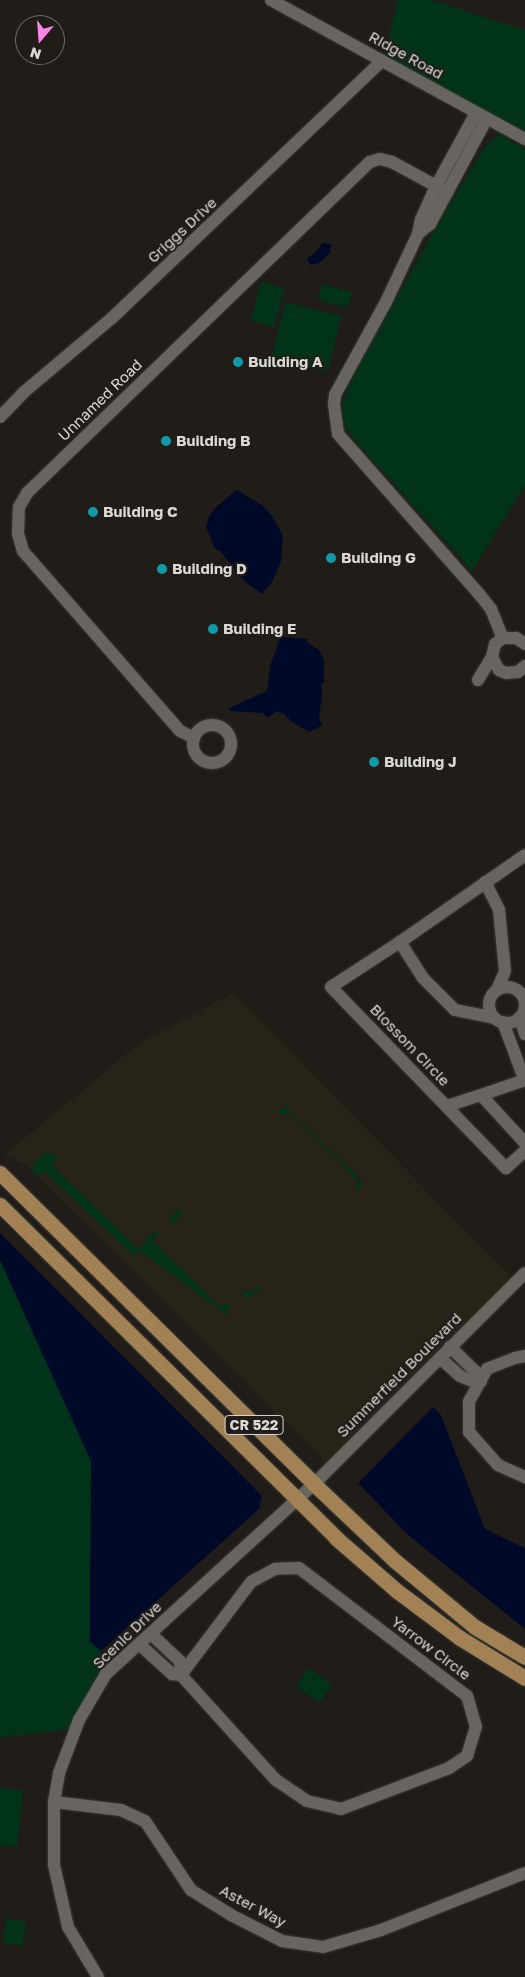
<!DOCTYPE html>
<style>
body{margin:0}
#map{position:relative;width:525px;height:1977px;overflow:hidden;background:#201d19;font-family:"Golos Text",sans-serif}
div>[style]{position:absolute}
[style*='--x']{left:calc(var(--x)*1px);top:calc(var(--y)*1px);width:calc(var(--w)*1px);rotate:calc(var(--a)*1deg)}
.built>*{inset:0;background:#282319}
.green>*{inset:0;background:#003319;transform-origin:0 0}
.water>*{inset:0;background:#000928}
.roads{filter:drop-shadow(0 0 1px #3b3a37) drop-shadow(0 0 1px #3b3a37)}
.minor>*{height:12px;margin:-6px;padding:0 6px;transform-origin:6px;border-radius:6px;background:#686560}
.minor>.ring{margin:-6px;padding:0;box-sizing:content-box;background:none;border:12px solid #686560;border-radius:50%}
.major>*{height:15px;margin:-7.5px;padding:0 7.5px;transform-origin:7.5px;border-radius:7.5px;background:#a28255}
.dots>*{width:14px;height:14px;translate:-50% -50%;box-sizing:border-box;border:2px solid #201d19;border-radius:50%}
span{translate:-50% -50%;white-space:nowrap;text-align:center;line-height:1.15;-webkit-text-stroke:4px #201d19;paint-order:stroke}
.shield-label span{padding:1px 4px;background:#201d19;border:1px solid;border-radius:4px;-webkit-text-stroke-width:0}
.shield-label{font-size:14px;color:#dbd9d6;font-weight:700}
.street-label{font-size:15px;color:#dbd9d6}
.poi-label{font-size:15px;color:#dbd9d6;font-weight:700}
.left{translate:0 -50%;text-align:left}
.north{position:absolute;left:15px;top:15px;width:50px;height:50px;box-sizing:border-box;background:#201d19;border:1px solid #6b6865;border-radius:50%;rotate:198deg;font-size:14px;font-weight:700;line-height:20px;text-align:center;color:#dbd9d6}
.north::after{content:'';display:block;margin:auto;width:18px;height:22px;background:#fa87e7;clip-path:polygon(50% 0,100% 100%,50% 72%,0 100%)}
</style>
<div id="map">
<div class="built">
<div style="clip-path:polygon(233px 993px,512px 1278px,329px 1466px,27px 1165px,4px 1155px,141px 1042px)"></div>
</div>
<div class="green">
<div style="clip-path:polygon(398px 0,431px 0,525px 30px,525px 133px,384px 56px)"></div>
<div style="clip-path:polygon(498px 134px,525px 149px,525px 485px,472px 571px,352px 437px,345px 426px,342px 406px,348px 387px,432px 234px,483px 149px)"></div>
<div style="left:261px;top:282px;width:24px;height:40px;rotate:15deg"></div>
<div style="left:322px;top:284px;width:31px;height:16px;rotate:15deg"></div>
<div style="left:285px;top:302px;width:58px;height:58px;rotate:14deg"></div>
<div style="clip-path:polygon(287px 1108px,360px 1179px,361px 1184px,357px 1191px,354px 1188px,358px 1181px,336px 1158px,288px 1111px,282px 1116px,278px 1113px,280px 1109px)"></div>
<div style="clip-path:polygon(44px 1153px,52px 1153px,57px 1157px,52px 1165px,138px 1249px,155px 1231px,158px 1233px,152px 1240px,220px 1307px,227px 1303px,229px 1306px,227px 1315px,140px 1251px,134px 1256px,45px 1172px,32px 1174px,35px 1162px)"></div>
<div style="clip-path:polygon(179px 1208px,183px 1212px,169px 1227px,170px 1218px)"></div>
<div style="clip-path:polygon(0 1260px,91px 1461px,90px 1642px,115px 1664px,71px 1729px,0 1737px)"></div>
<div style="clip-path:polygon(257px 1286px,260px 1288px,250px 1297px,241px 1296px,245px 1291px,252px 1291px)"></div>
<div style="left:308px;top:1668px;width:29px;height:22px;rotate:34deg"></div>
<div style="clip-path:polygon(0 1788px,23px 1790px,17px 1847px,0 1845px)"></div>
<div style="left:7px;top:1918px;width:20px;height:25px;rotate:11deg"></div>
</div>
<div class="water">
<div style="clip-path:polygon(322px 243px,331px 244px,330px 253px,319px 263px,310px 265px,307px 258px,315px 253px)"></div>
<div style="clip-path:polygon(237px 490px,263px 506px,273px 517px,283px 536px,281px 561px,272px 582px,262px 594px,245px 582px,220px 551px,215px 549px,206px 527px,209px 516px,216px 507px)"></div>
<div style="clip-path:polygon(284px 637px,307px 639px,308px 643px,319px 650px,324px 660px,324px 682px,321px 684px,322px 695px,319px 719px,323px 725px,309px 732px,292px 722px,283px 713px,277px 711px,268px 718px,263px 713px,229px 711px,230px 708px,267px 691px,270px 666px,280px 639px)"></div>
<div style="clip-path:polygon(0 1233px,262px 1496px,259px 1509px,101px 1651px,90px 1642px,91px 1461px,0 1260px)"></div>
<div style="clip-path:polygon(433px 1407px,441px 1415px,485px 1529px,525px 1548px,525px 1629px,408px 1535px,358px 1483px)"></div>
</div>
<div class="roads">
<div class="minor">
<div style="--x:271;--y:0;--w:290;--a:28.7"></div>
<div style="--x:476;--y:113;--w:83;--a:118.7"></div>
<div style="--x:436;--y:186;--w:36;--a:114"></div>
<div style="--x:421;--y:219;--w:15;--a:101"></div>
<div style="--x:418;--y:234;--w:73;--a:115.2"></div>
<div style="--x:387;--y:300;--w:108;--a:118.7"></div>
<div style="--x:335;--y:395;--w:10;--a:96"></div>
<div style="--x:334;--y:405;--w:29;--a:82"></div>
<div style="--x:338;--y:434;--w:215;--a:48.6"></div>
<div style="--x:480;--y:595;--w:18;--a:52"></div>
<div style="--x:491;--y:609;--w:31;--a:68"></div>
<div style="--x:418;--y:234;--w:16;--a:-40"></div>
<div style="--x:430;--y:224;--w:120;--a:-61.7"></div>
<div style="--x:0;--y:417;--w:35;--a:-46"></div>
<div style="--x:24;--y:392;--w:116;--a:-40.1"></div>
<div style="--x:113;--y:317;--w:371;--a:-43.6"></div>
<div style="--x:525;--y:644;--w:11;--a:-146"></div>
<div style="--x:516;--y:638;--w:13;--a:180"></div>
<div style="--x:503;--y:638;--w:10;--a:143"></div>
<div style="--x:495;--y:644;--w:13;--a:103"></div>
<div style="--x:492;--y:657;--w:15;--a:62"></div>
<div style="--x:499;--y:670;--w:8;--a:23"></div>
<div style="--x:506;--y:673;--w:12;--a:-5"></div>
<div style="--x:518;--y:672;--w:9;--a:-41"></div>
<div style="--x:478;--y:680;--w:27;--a:-59"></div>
<div class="ring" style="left:193px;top:725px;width:26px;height:26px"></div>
<div style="--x:194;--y:738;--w:16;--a:-153"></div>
<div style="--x:180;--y:731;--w:239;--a:-131.1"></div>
<div style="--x:23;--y:551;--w:19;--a:-106"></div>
<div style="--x:18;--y:533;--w:26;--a:-88"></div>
<div style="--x:19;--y:507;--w:16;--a:-60"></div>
<div style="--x:27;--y:493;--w:477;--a:-44"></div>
<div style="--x:370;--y:162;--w:10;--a:-17"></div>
<div style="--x:380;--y:159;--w:12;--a:14"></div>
<div style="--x:392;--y:162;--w:63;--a:28.6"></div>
<div style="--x:485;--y:882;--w:31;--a:63"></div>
<div style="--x:499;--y:910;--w:61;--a:84.4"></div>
<div style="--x:505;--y:971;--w:21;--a:113"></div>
<div style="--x:400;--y:942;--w:152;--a:-34.8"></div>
<div class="ring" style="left:489px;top:987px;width:24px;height:24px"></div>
<div style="--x:520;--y:1017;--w:18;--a:74"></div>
<div style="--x:495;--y:1018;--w:41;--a:-168.7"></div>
<div style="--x:455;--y:1010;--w:45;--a:-135"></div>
<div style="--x:423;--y:978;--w:43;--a:-122.6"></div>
<div style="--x:400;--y:942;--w:82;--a:146.9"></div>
<div style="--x:331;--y:987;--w:252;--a:46"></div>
<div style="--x:506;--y:1168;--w:25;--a:-42"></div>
<div style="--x:503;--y:1022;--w:63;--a:69.6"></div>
<div style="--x:525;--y:1080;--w:46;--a:161.2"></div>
<div style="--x:481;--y:1095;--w:65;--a:47.5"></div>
<div style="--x:447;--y:1106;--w:36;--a:-18"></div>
<div style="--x:525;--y:1356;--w:10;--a:169"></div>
<div style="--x:515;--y:1358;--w:30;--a:159"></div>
<div style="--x:487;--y:1369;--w:38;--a:119"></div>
<div style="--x:469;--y:1402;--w:30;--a:90"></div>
<div style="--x:469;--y:1432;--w:44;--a:48.7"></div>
<div style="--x:498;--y:1465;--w:30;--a:24"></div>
<div style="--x:440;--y:1358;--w:27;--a:42"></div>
<div style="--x:460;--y:1376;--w:11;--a:22"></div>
<div style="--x:470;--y:1380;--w:11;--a:5"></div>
<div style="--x:481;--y:1381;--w:12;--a:-121"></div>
<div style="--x:475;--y:1371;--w:35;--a:-136"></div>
<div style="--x:151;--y:1634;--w:40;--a:43"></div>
<div style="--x:180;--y:1661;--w:14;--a:86"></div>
<div style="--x:181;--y:1675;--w:142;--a:47.9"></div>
<div style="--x:276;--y:1780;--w:37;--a:34"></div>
<div style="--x:307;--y:1801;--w:35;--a:13"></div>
<div style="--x:341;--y:1809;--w:116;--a:-20.8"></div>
<div style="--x:449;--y:1768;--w:22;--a:-34"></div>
<div style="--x:467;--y:1756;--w:30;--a:-73"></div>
<div style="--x:476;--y:1727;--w:32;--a:-106"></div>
<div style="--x:467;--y:1696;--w:211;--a:-142.7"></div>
<div style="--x:299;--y:1568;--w:24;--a:178"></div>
<div style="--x:275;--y:1569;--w:27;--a:152"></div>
<div style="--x:251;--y:1582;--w:116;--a:127"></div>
<div style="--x:139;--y:1644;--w:45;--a:42.3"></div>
<div style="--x:172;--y:1674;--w:9;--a:6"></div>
<div style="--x:54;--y:1802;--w:67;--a:6.8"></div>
<div style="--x:121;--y:1810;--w:26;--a:25"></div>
<div style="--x:145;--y:1821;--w:83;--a:56.3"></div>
<div style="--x:191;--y:1890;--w:47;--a:32"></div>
<div style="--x:231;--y:1915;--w:57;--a:27"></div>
<div style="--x:282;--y:1941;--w:41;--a:8.3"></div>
<div style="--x:323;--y:1947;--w:60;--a:-16.3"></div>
<div style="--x:381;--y:1930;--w:155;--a:-21.6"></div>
<div style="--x:98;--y:1977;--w:58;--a:-121"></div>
<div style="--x:68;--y:1927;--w:64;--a:-102.7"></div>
<div style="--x:54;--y:1865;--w:63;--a:-90"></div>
<div style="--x:54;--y:1802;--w:29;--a:-80"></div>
<div style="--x:59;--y:1773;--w:57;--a:-69.3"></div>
<div style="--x:79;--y:1720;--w:53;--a:-59.6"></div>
<div style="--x:106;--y:1674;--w:282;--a:-42.4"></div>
<div style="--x:314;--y:1484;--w:298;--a:-45"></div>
</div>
<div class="major">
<div style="--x:0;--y:1173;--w:442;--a:44.7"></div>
<div style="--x:314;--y:1484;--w:110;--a:43.5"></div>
<div style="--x:394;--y:1560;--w:105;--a:39.6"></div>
<div style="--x:475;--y:1627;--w:58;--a:31"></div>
<div style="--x:0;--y:1205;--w:473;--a:44.7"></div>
<div style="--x:336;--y:1538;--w:81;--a:41"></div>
<div style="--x:397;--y:1591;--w:79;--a:36.7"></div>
<div style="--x:460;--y:1638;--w:76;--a:31.6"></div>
</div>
</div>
<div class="dots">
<div style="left:238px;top:362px;background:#0f9aa8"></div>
<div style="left:166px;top:441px;background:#0f9aa8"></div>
<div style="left:93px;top:512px;background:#0f9aa8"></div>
<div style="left:331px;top:558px;background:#0f9aa8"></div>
<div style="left:162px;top:569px;background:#0f9aa8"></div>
<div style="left:213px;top:629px;background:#0f9aa8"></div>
<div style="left:374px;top:762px;background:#0f9aa8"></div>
</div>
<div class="shield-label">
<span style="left:254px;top:1425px">CR 522</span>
</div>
<div class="street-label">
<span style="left:406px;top:55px;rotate:29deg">Ridge Road</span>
<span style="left:182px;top:230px;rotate:-43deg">Griggs Drive</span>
<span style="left:100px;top:400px;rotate:-44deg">Unnamed Road</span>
<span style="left:410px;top:1045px;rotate:46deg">Blossom Circle</span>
<span style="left:399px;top:1375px;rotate:-45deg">Summerfield Boulevard</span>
<span style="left:127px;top:1635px;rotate:-44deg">Scenic Drive</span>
<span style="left:431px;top:1648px;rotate:37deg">Yarrow Circle</span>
<span style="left:253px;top:1906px;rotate:28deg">Aster Way</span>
</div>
<div class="poi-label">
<span class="left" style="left:248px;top:362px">Building A</span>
<span class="left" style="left:176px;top:441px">Building B</span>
<span class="left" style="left:103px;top:512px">Building C</span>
<span class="left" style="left:341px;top:558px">Building G</span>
<span class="left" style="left:172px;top:569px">Building D</span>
<span class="left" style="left:223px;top:629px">Building E</span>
<span class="left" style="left:384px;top:762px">Building J</span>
</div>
<div class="north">N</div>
</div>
